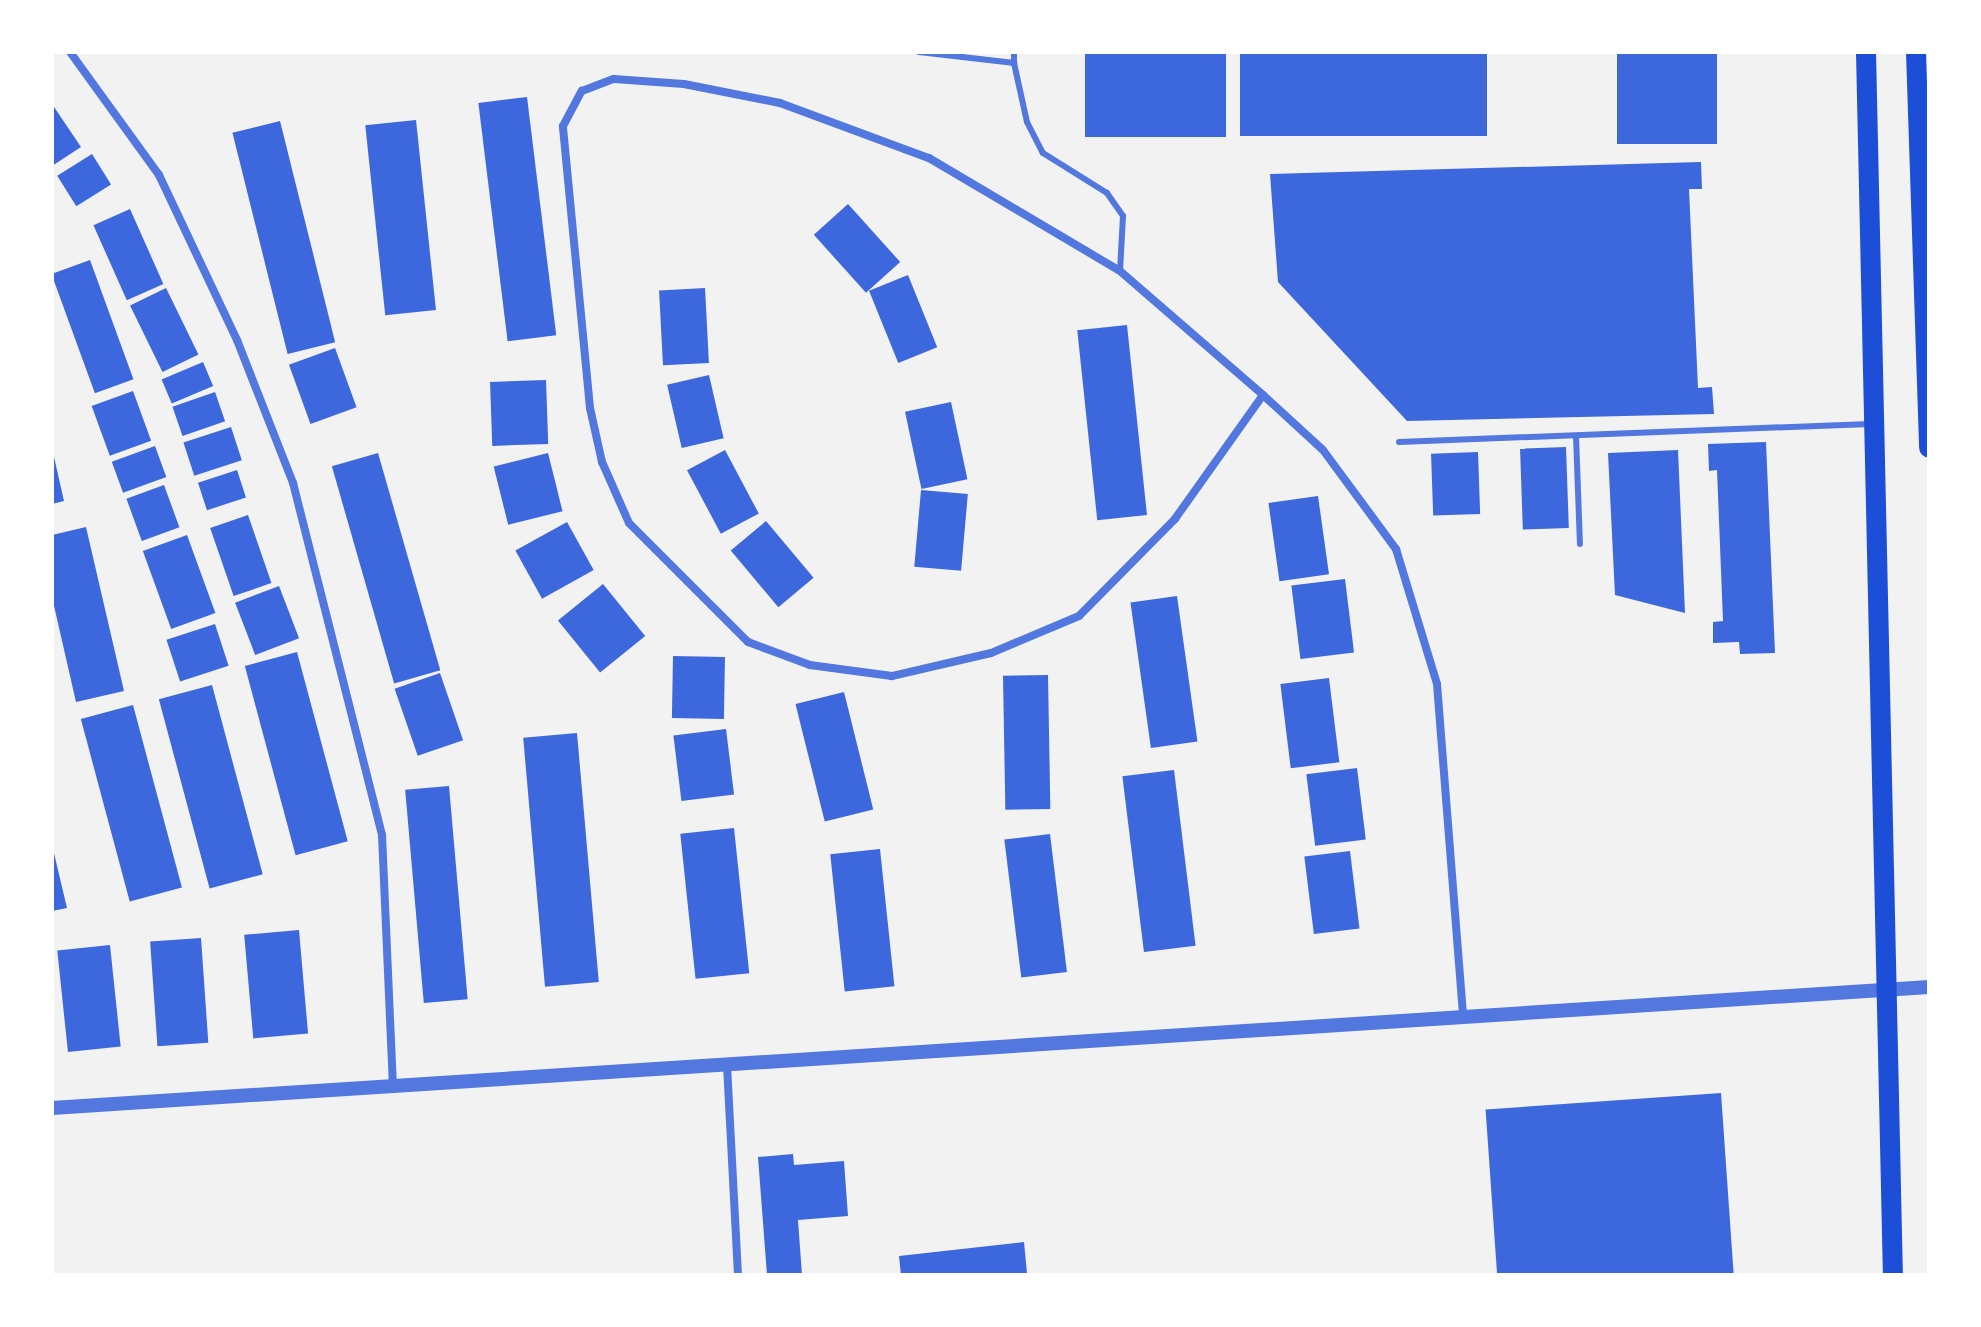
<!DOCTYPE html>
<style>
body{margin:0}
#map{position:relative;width:1981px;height:1327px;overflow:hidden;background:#f2f2f2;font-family:Literata,serif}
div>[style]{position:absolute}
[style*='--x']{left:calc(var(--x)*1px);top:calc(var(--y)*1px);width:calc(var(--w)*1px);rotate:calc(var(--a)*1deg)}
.building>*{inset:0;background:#3d67dc;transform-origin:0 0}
.service>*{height:6px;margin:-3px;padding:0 3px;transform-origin:3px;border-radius:3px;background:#5277de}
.minor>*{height:8px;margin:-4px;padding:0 4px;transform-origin:4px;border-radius:4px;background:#5277de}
.tertiary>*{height:14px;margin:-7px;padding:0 7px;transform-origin:7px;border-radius:7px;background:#5277de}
.primary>*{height:20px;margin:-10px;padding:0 10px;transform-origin:10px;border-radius:10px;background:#1d4ed8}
span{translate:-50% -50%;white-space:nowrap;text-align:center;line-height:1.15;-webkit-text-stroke:6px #fff;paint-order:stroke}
.frame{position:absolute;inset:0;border:54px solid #fff;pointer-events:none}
</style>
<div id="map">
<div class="building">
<div style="left:1085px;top:52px;width:141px;height:85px"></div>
<div style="left:1240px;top:52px;width:247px;height:84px"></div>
<div style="left:1617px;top:52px;width:100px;height:92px"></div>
<div style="left:527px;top:97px;width:240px;height:49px;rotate:83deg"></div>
<div style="clip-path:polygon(52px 104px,81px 147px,52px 166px)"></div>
<div style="left:416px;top:120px;width:191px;height:51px;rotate:84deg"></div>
<div style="left:280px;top:121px;width:228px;height:49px;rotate:76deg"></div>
<div style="left:92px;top:154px;width:36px;height:41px;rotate:58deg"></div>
<div style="clip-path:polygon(1701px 162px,1702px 189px,1689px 189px,1698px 388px,1712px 387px,1714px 414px,1407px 421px,1278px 282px,1270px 174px)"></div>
<div style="left:848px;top:204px;width:78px;height:46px;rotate:48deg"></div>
<div style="left:130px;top:209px;width:82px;height:40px;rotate:66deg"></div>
<div style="left:90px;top:260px;width:127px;height:41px;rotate:70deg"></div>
<div style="left:908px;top:275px;width:78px;height:42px;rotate:68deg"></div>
<div style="left:166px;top:288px;width:74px;height:40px;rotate:64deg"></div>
<div style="left:705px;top:288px;width:75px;height:46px;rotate:87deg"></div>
<div style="left:1127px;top:325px;width:191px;height:50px;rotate:84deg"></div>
<div style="left:335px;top:348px;width:63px;height:49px;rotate:70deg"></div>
<div style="left:203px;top:362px;width:26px;height:45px;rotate:67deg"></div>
<div style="left:709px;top:375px;width:65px;height:43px;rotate:77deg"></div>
<div style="left:546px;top:380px;width:64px;height:56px;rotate:88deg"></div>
<div style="left:133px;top:391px;width:53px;height:44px;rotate:70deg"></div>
<div style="left:215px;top:392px;width:31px;height:45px;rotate:71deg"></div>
<div style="left:951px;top:402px;width:79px;height:47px;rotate:78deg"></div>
<div style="left:231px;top:427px;width:35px;height:50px;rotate:72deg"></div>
<div style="clip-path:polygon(1766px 442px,1775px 653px,1740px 654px,1739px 642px,1713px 643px,1713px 622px,1723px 621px,1717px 470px,1709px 471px,1708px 444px)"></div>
<div style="left:155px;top:446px;width:33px;height:46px;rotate:70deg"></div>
<div style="left:1566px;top:447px;width:81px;height:46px;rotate:88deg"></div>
<div style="clip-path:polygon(52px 448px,64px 501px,52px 504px)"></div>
<div style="left:725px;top:450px;width:72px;height:43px;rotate:62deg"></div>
<div style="clip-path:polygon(1678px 450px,1685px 613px,1615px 595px,1608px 453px)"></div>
<div style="left:1478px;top:452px;width:62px;height:47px;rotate:88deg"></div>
<div style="left:378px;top:453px;width:226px;height:48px;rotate:74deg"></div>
<div style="left:548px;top:453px;width:60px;height:56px;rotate:76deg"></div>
<div style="left:237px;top:470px;width:29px;height:41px;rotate:72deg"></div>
<div style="left:164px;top:485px;width:45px;height:40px;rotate:70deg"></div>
<div style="left:921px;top:490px;width:47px;height:77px;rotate:5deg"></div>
<div style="left:1318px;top:496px;width:79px;height:50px;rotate:82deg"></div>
<div style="left:248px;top:515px;width:72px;height:40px;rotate:71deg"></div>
<div style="left:766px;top:521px;width:74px;height:46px;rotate:50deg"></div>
<div style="left:567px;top:522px;width:55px;height:59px;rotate:61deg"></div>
<div style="clip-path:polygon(86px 527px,124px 691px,76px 702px,52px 597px,52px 535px)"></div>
<div style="left:187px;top:535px;width:83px;height:47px;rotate:70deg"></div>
<div style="left:1345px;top:579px;width:74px;height:54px;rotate:83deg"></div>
<div style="left:603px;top:584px;width:67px;height:58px;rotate:51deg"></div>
<div style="left:279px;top:586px;width:56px;height:47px;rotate:69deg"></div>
<div style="left:1177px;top:596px;width:147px;height:47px;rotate:82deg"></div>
<div style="left:215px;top:624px;width:44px;height:51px;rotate:72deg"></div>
<div style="left:297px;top:652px;width:196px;height:54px;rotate:75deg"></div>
<div style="left:673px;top:656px;width:52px;height:62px;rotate:1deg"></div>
<div style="left:440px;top:673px;width:71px;height:48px;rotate:71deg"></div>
<div style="left:1048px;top:675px;width:134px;height:45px;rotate:89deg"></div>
<div style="left:1329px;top:678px;width:85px;height:49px;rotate:83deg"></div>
<div style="left:212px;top:685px;width:196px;height:55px;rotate:75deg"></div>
<div style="left:844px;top:692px;width:121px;height:50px;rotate:76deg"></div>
<div style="left:133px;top:705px;width:189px;height:54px;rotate:75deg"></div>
<div style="left:726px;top:729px;width:66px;height:53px;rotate:83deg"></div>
<div style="left:577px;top:733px;width:250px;height:54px;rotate:85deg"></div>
<div style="left:1357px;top:768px;width:72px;height:51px;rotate:83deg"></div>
<div style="left:1174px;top:770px;width:177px;height:52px;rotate:83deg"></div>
<div style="left:449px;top:786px;width:214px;height:44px;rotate:85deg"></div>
<div style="left:734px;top:828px;width:146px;height:54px;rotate:84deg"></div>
<div style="left:1050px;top:834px;width:139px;height:46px;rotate:83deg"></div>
<div style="clip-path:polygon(53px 849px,67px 908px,52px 911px,52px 850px)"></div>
<div style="left:880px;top:849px;width:138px;height:50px;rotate:84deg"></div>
<div style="left:1350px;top:851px;width:78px;height:46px;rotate:83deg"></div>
<div style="left:299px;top:930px;width:104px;height:55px;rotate:85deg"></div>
<div style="left:201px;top:938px;width:105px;height:51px;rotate:86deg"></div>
<div style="left:110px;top:945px;width:102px;height:53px;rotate:84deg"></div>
<div style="left:1721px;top:1093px;width:182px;height:236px;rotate:86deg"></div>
<div style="clip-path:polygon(793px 1154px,794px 1165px,844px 1161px,848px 1216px,798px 1220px,802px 1275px,767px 1275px,758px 1157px)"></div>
<div style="clip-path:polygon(1024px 1242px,1027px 1273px,901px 1275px,899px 1256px)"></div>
</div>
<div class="service">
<div style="--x:919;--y:52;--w:96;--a:6.6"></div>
<div style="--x:1014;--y:63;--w:11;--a:-90"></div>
<div style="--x:1014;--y:63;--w:60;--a:77.6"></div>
<div style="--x:1027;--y:122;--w:35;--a:63"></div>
<div style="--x:1043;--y:153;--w:75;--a:32"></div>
<div style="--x:1107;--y:193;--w:28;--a:55"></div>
<div style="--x:1123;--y:216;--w:55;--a:93.1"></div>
<div style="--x:1576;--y:436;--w:108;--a:87.9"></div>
<div style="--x:1399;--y:442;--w:472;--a:-2.2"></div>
</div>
<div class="minor">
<div style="--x:70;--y:52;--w:152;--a:54.1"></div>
<div style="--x:159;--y:175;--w:183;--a:64.7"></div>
<div style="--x:237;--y:340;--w:154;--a:68.6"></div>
<div style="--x:293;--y:483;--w:363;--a:75.8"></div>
<div style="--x:382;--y:835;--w:251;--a:87.5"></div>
<div style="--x:1263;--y:395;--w:152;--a:125.4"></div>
<div style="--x:1175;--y:519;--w:136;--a:134.7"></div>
<div style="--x:1079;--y:616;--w:95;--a:157.2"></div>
<div style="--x:991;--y:653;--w:102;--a:166.9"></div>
<div style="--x:892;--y:676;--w:83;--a:-172.4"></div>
<div style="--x:810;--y:665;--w:66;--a:-159.6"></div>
<div style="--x:748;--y:642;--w:168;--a:-135"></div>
<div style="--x:629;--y:523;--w:67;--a:-113.9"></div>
<div style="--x:602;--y:462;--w:55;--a:-102.5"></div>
<div style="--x:590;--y:408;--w:283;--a:-95.5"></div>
<div style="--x:563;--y:126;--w:40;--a:-62"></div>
<div style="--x:582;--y:91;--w:34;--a:-21"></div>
<div style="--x:614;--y:79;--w:70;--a:4.1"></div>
<div style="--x:684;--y:84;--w:98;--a:11.2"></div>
<div style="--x:780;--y:103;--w:159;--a:20.3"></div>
<div style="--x:929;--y:158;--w:222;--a:30.6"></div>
<div style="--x:1120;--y:271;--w:189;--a:40.9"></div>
<div style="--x:1263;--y:395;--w:81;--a:42.5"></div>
<div style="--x:1323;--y:450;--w:123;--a:53.6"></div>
<div style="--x:1396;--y:549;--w:141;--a:73.1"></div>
<div style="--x:1437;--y:684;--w:334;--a:85.5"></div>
<div style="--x:727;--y:1065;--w:210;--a:87"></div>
</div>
<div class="tertiary">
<div style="--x:52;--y:1108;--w:1881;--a:-3.69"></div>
</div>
<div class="primary">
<div style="--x:1866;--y:52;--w:1223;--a:88.74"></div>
<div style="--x:1916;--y:52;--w:396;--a:88.1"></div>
</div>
<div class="frame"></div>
</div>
